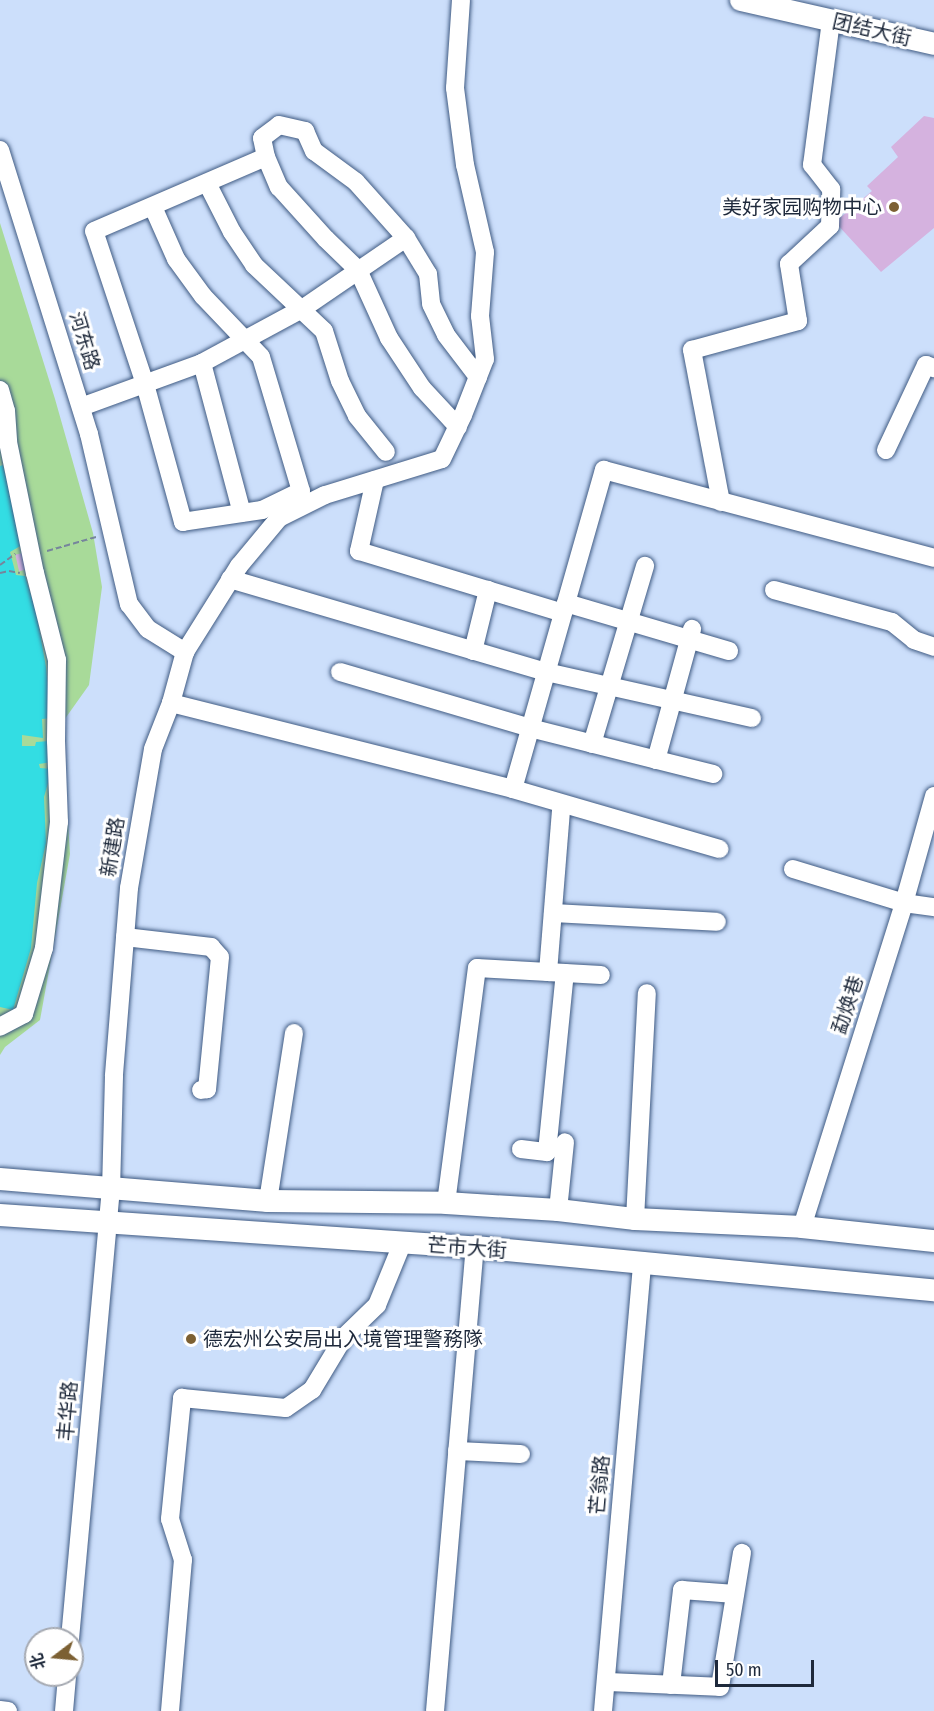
<!DOCTYPE html>
<meta charset="utf-8">
<style>
body{margin:0}
#map{position:relative;width:934px;height:1711px;overflow:hidden;background:#ccdffb;font-family:"Fira Sans Condensed","Noto Sans SC",sans-serif}
div>[style]{position:absolute}
[style*='--x']{left:calc(var(--x)*1px);top:calc(var(--y)*1px);width:calc(var(--w)*1px);rotate:calc(var(--a)*1deg)}
.green>*{inset:0;background:#a8da99}
.water>*{inset:0;background:#33dde3}
.building>*{inset:0;background:#d5b2df;transform-origin:0 0}
.path>*{height:2px;margin-top:-1px;transform-origin:0;background:repeating-linear-gradient(90deg,#76859c 0 6px,transparent 0 9px)}
.roads{filter:drop-shadow(0 0 2px #405b83) drop-shadow(0 0 2px #405b83)}
.minor>*{height:18px;margin:-9px;padding:0 9px;transform-origin:9px;border-radius:9px;background:#fff}
.major>*{height:22px;margin:-11px;padding:0 11px;transform-origin:11px;border-radius:11px;background:#fff}
.dots>*{width:16px;height:16px;translate:-50% -50%;box-sizing:border-box;border:3px solid #fff;border-radius:50%}
span{translate:-50% -50%;white-space:nowrap;text-align:center;line-height:1.15;-webkit-text-stroke:6px #fff;paint-order:stroke}
.street-label{font-size:20px;color:#1e293b}
.poi-label{font-size:20px;color:#1e293b}
.right{translate:-100% -50%;text-align:right}
.left{translate:0 -50%;text-align:left}
.north{position:absolute;left:24px;top:1627px;width:60px;height:60px;box-sizing:border-box;background:#fff;border:2px solid #a5a9b1;border-radius:50%;rotate:254deg;font-size:16px;font-weight:700;line-height:24px;text-align:center;color:#1e293b}
.north::after{content:'';display:block;margin:auto;width:21px;height:27px;background:#7c6033;clip-path:polygon(50% 0,100% 100%,50% 72%,0 100%)}
.scale{position:absolute;left:715px;top:1660px;width:99px;height:27px;box-sizing:border-box;border:3px solid #1e293b;border-top:0;padding-left:8px;font-size:18px;line-height:21px;white-space:nowrap;color:#1e293b;-webkit-text-stroke:4px #fff;paint-order:stroke}
</style>
<div id="map">
<div class="green">
<div style="clip-path:polygon(0 223px,55px 399px,93px 533px,102px 587px,89px 685px,62px 723px,70px 854px,40px 1020px,5px 1047px,0 1055px)"></div>
</div>
<div class="water">
<div style="clip-path:polygon(3px 465px,22px 545px,10px 552px,16px 575px,25px 576px,36px 611px,46px 667px,51px 718px,42px 719px,43px 738px,22px 735px,22px 746px,35px 746px,36px 742px,50px 741px,52px 762px,39px 764px,40px 768px,52px 769px,44px 797px,46px 843px,37px 883px,31px 948px,13px 1010px,0 1007px,0 466px)"></div>
</div>
<div class="building">
<div style="clip-path:polygon(924px 116px,934px 118px,934px 228px,881px 272px,835px 222px,872px 191px,867px 186px,898px 157px,891px 147px)"></div>
<div style="left:27px;top:552px;width:17px;height:12px;rotate:77deg"></div>
</div>
<div class="path">
<div style="--x:47;--y:551;--w:51;--a:-15.9"></div>
<div style="--x:0;--y:565;--w:19;--a:-36"></div>
<div style="--x:0;--y:573;--w:9;--a:-13"></div>
<div style="--x:9;--y:571;--w:11;--a:10"></div>
</div>
<div class="roads">
<div class="minor">
<div style="--x:0;--y:150;--w:298;--a:72.6"></div>
<div style="--x:89;--y:434;--w:175;--a:76.8"></div>
<div style="--x:129;--y:604;--w:31;--a:53"></div>
<div style="--x:148;--y:629;--w:44;--a:31.9"></div>
<div style="--x:185;--y:652;--w:53;--a:105.4"></div>
<div style="--x:171;--y:703;--w:49;--a:111.4"></div>
<div style="--x:153;--y:749;--w:141;--a:99.8"></div>
<div style="--x:129;--y:888;--w:189;--a:94.6"></div>
<div style="--x:114;--y:1076;--w:112;--a:91.5"></div>
<div style="--x:111;--y:1188;--w:453;--a:95.2"></div>
<div style="--x:266;--y:157;--w:33;--a:67"></div>
<div style="--x:279;--y:187;--w:70;--a:47.9"></div>
<div style="--x:326;--y:239;--w:45;--a:44.1"></div>
<div style="--x:358;--y:270;--w:75;--a:65.5"></div>
<div style="--x:389;--y:338;--w:60;--a:56.6"></div>
<div style="--x:422;--y:388;--w:53;--a:47.3"></div>
<div style="--x:207;--y:183;--w:55;--a:63"></div>
<div style="--x:232;--y:232;--w:40;--a:56"></div>
<div style="--x:254;--y:265;--w:96;--a:43.3"></div>
<div style="--x:324;--y:331;--w:52;--a:72.3"></div>
<div style="--x:340;--y:381;--w:39;--a:64"></div>
<div style="--x:357;--y:416;--w:46;--a:51.1"></div>
<div style="--x:153;--y:207;--w:57;--a:66.1"></div>
<div style="--x:176;--y:259;--w:46;--a:53.9"></div>
<div style="--x:203;--y:296;--w:84;--a:46.4"></div>
<div style="--x:261;--y:357;--w:140;--a:73.4"></div>
<div style="--x:301;--y:491;--w:43;--a:154"></div>
<div style="--x:262;--y:510;--w:80;--a:171.4"></div>
<div style="--x:183;--y:522;--w:143;--a:-105.4"></div>
<div style="--x:145;--y:384;--w:161;--a:-108.4"></div>
<div style="--x:94;--y:231;--w:187;--a:-23.3"></div>
<div style="--x:266;--y:157;--w:19;--a:-102"></div>
<div style="--x:262;--y:138;--w:21;--a:-37"></div>
<div style="--x:279;--y:125;--w:27;--a:13"></div>
<div style="--x:305;--y:131;--w:22;--a:66"></div>
<div style="--x:314;--y:151;--w:52;--a:36.4"></div>
<div style="--x:356;--y:182;--w:75;--a:48.2"></div>
<div style="--x:406;--y:238;--w:42;--a:58.6"></div>
<div style="--x:428;--y:274;--w:30;--a:84"></div>
<div style="--x:431;--y:304;--w:34;--a:64"></div>
<div style="--x:446;--y:335;--w:53;--a:52.7"></div>
<div style="--x:202;--y:363;--w:155;--a:75.1"></div>
<div style="--x:0;--y:390;--w:22;--a:74"></div>
<div style="--x:6;--y:411;--w:31;--a:86"></div>
<div style="--x:8;--y:442;--w:134;--a:78.4"></div>
<div style="--x:35;--y:573;--w:90;--a:75.8"></div>
<div style="--x:57;--y:660;--w:81;--a:90.7"></div>
<div style="--x:56;--y:741;--w:81;--a:87.9"></div>
<div style="--x:59;--y:822;--w:127;--a:96.8"></div>
<div style="--x:44;--y:948;--w:69;--a:106.9"></div>
<div style="--x:24;--y:1014;--w:27;--a:152"></div>
<div style="--x:81;--y:407;--w:129;--a:-20"></div>
<div style="--x:202;--y:363;--w:114;--a:-28.4"></div>
<div style="--x:302;--y:309;--w:126;--a:-34.3"></div>
<div style="--x:886;--y:450;--w:94;--a:-64.8"></div>
<div style="--x:926;--y:365;--w:9;--a:21"></div>
<div style="--x:375;--y:480;--w:73;--a:102.7"></div>
<div style="--x:359;--y:551;--w:213;--a:16.9"></div>
<div style="--x:721;--y:502;--w:155;--a:-100.8"></div>
<div style="--x:692;--y:350;--w:110;--a:-15.3"></div>
<div style="--x:798;--y:321;--w:58;--a:-99"></div>
<div style="--x:789;--y:264;--w:56;--a:-42.8"></div>
<div style="--x:830;--y:226;--w:37;--a:-88"></div>
<div style="--x:831;--y:189;--w:31;--a:-128"></div>
<div style="--x:812;--y:165;--w:145;--a:-82.5"></div>
<div style="--x:230;--y:579;--w:329;--a:16.4"></div>
<div style="--x:546;--y:672;--w:211;--a:12.6"></div>
<div style="--x:774;--y:590;--w:122;--a:15.2"></div>
<div style="--x:892;--y:622;--w:28;--a:39"></div>
<div style="--x:914;--y:640;--w:21;--a:19"></div>
<div style="--x:566;--y:603;--w:170;--a:16.4"></div>
<div style="--x:473;--y:651;--w:63;--a:-76.2"></div>
<div style="--x:185;--y:652;--w:102;--a:-57.9"></div>
<div style="--x:239;--y:566;--w:62;--a:-50.2"></div>
<div style="--x:279;--y:518;--w:51;--a:-26.6"></div>
<div style="--x:325;--y:495;--w:122;--a:-17.1"></div>
<div style="--x:442;--y:459;--w:49;--a:-64.5"></div>
<div style="--x:463;--y:415;--w:60;--a:-68.6"></div>
<div style="--x:485;--y:359;--w:43;--a:-96.6"></div>
<div style="--x:480;--y:316;--w:64;--a:-85.5"></div>
<div style="--x:485;--y:252;--w:89;--a:-102.9"></div>
<div style="--x:465;--y:165;--w:78;--a:-97.4"></div>
<div style="--x:455;--y:88;--w:88;--a:-86.1"></div>
<div style="--x:340;--y:672;--w:198;--a:16.4"></div>
<div style="--x:530;--y:728;--w:189;--a:14.1"></div>
<div style="--x:171;--y:703;--w:353;--a:14.1"></div>
<div style="--x:513;--y:789;--w:215;--a:16.2"></div>
<div style="--x:592;--y:744;--w:186;--a:-73.4"></div>
<div style="--x:656;--y:760;--w:136;--a:-74.6"></div>
<div style="--x:513;--y:789;--w:332;--a:-74.1"></div>
<div style="--x:604;--y:470;--w:342;--a:14.9"></div>
<div style="--x:793;--y:869;--w:116;--a:17"></div>
<div style="--x:904;--y:903;--w:30;--a:8"></div>
<div style="--x:553;--y:913;--w:164;--a:3.1"></div>
<div style="--x:125;--y:937;--w:87;--a:6.6"></div>
<div style="--x:211;--y:947;--w:13;--a:48"></div>
<div style="--x:220;--y:957;--w:133;--a:95.6"></div>
<div style="--x:207;--y:1089;--w:6;--a:171"></div>
<div style="--x:548;--y:972;--w:162;--a:-85.4"></div>
<div style="--x:521;--y:1149;--w:26;--a:7"></div>
<div style="--x:547;--y:1152;--w:180;--a:-84.3"></div>
<div style="--x:268;--y:1201;--w:170;--a:-81.2"></div>
<div style="--x:446;--y:1203;--w:237;--a:-82.5"></div>
<div style="--x:477;--y:968;--w:124;--a:3.2"></div>
<div style="--x:558;--y:1210;--w:68;--a:-84.1"></div>
<div style="--x:635;--y:1219;--w:226;--a:-87"></div>
<div style="--x:802;--y:1227;--w:340;--a:-72.5"></div>
<div style="--x:904;--y:903;--w:111;--a:-74.3"></div>
<div style="--x:457;--y:1451;--w:64;--a:2.7"></div>
<div style="--x:606;--y:1682;--w:114;--a:2.5"></div>
<div style="--x:720;--y:1687;--w:136;--a:-80.7"></div>
<div style="--x:671;--y:1685;--w:96;--a:-83.4"></div>
<div style="--x:682;--y:1590;--w:53;--a:4.3"></div>
<div style="--x:0;--y:1710;--w:8;--a:7"></div>
<div style="--x:64;--y:1711;--w:36;--a:-85"></div>
<div style="--x:170;--y:1711;--w:152;--a:-85.1"></div>
<div style="--x:183;--y:1560;--w:43;--a:-107.6"></div>
<div style="--x:170;--y:1519;--w:122;--a:-84.3"></div>
<div style="--x:182;--y:1398;--w:104;--a:5.5"></div>
<div style="--x:286;--y:1408;--w:32;--a:-35"></div>
<div style="--x:312;--y:1390;--w:62;--a:-58.9"></div>
<div style="--x:344;--y:1337;--w:46;--a:-44.1"></div>
<div style="--x:377;--y:1305;--w:66;--a:-67.7"></div>
<div style="--x:435;--y:1711;--w:466;--a:-85.1"></div>
<div style="--x:603;--y:1711;--w:451;--a:-85"></div>
</div>
<div class="major">
<div style="--x:741;--y:0;--w:198;--a:12.8"></div>
<div style="--x:0;--y:1179;--w:269;--a:4.7"></div>
<div style="--x:268;--y:1201;--w:178;--a:0.6"></div>
<div style="--x:446;--y:1203;--w:112;--a:3.6"></div>
<div style="--x:558;--y:1210;--w:78;--a:6.7"></div>
<div style="--x:635;--y:1219;--w:167;--a:2.7"></div>
<div style="--x:802;--y:1227;--w:133;--a:6.1"></div>
<div style="--x:0;--y:1215;--w:476;--a:3.9"></div>
<div style="--x:475;--y:1247;--w:461;--a:5.4"></div>
</div>
</div>
<div class="dots">
<div style="left:894px;top:207px;background:#7c6033"></div>
<div style="left:191px;top:1339px;background:#7c6033"></div>
</div>
<div class="street-label">
<span style="left:872px;top:30px;rotate:13deg">团结大街</span>
<span style="left:84px;top:341px;rotate:73deg">河东路</span>
<span style="left:113px;top:847px;rotate:-81deg">新建路</span>
<span style="left:848px;top:1005px;rotate:-72deg">勐焕巷</span>
<span style="left:467px;top:1248px;rotate:4deg">芒市大街</span>
<span style="left:68px;top:1411px;rotate:-85deg">丰华路</span>
<span style="left:600px;top:1485px;rotate:-85deg">芒翁路</span>
</div>
<div class="poi-label">
<span class="right" style="left:882px;top:207px">美好家园购物中心</span>
<span class="left" style="left:203px;top:1339px">德宏州公安局出入境管理警務隊</span>
</div>
<div class="north">北</div>
<div class="scale">50 m</div>
</div>
